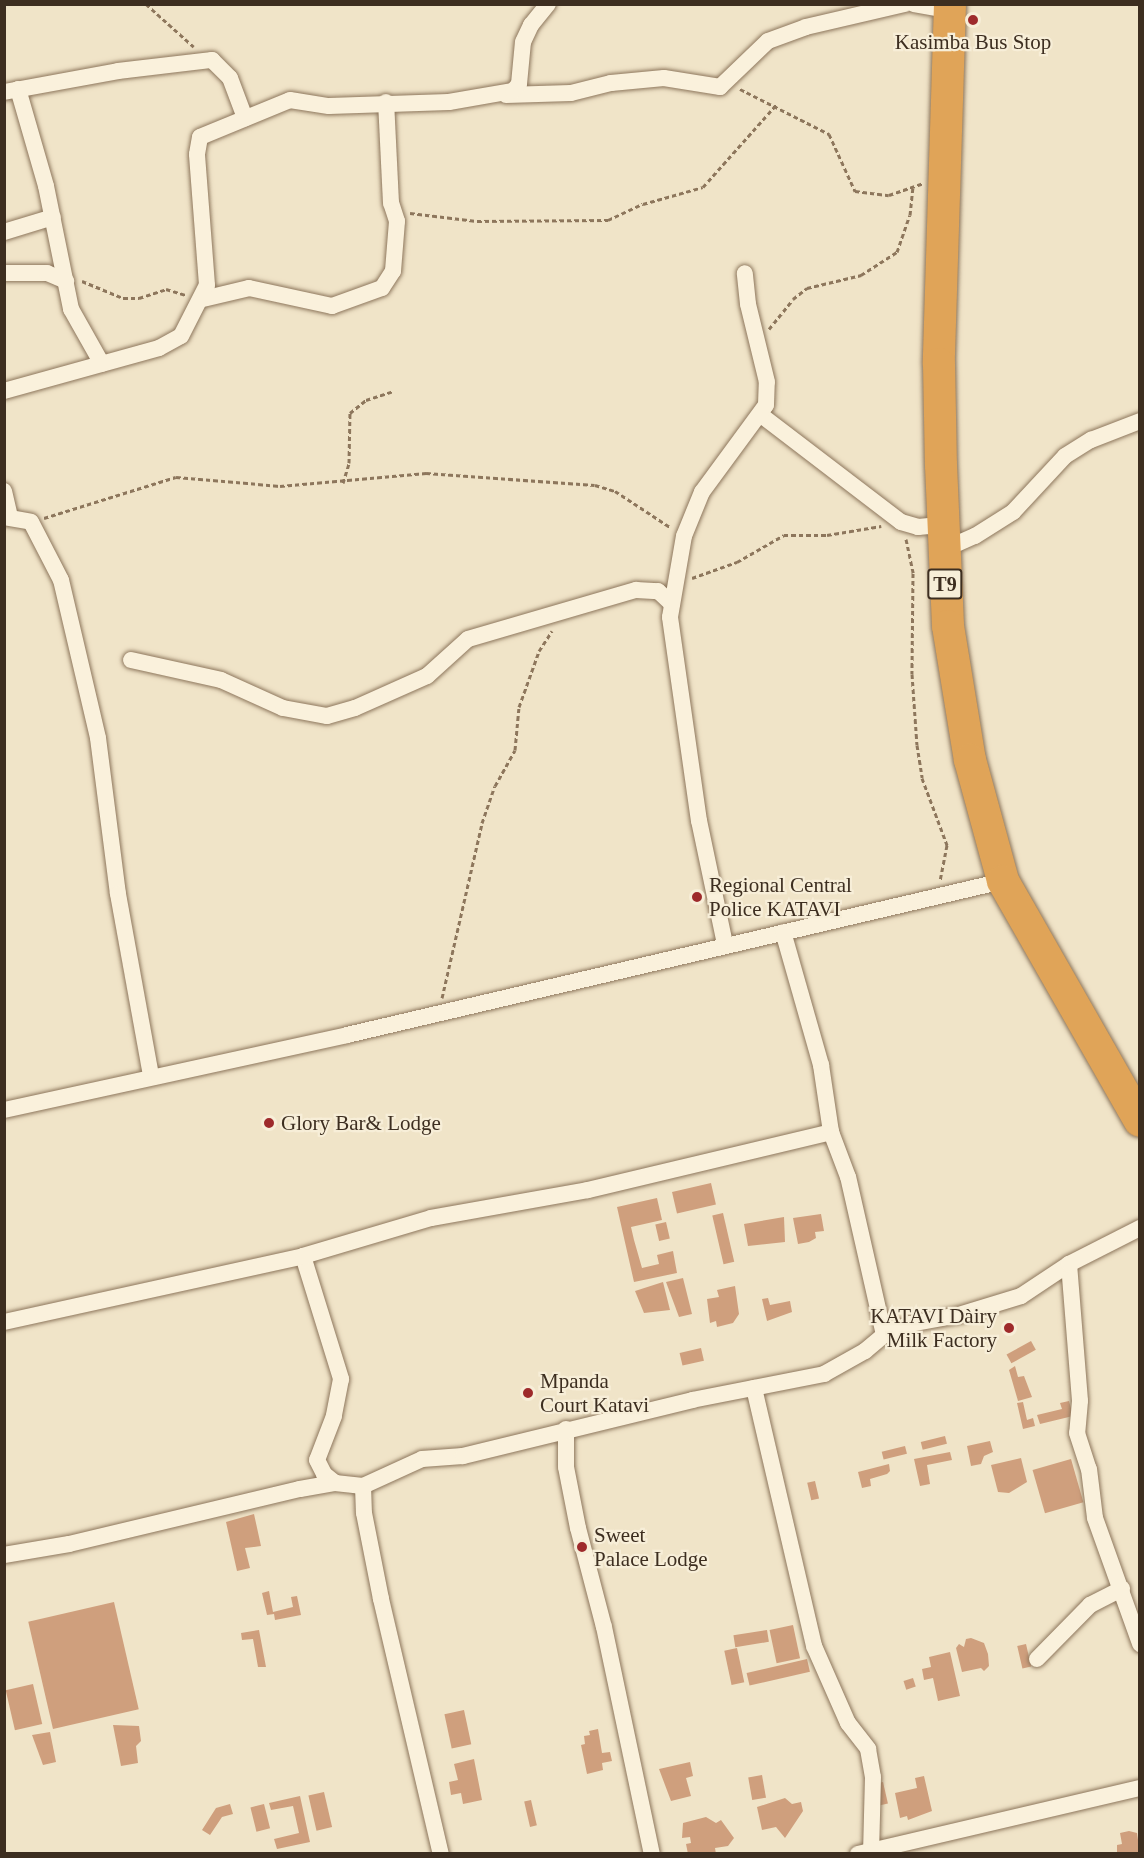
<!DOCTYPE html>
<meta charset="utf-8">
<style>
body{margin:0}
#map{position:relative;width:1144px;height:1858px;overflow:hidden;background:#f0e4c8;font-family:"Times New Roman",serif}
div>[style]{position:absolute}
[style*='--x']{left:calc(var(--x)*1px);top:calc(var(--y)*1px);width:calc(var(--w)*1px);rotate:calc(var(--a)*1deg)}
.building>*{inset:0;background:#cf9f7d;transform-origin:0 0}
.path>*{height:3px;margin-top:-1.5px;transform-origin:0;background:repeating-linear-gradient(90deg,#8d765c 0 4.5px,transparent 0 7.5px)}
.roads{filter:drop-shadow(0 0 2px #8d765c) drop-shadow(0 0 2px #8d765c)}
.street>*{height:16px;margin:-8px;padding:0 8px;transform-origin:8px;border-radius:8px;background:#faf1dc}
.highway>*{height:32px;margin:-16px;padding:0 16px;transform-origin:16px;border-radius:16px;background:#e0a458}
.dots>*{width:16px;height:16px;translate:-50% -50%;box-sizing:border-box;border:3px solid #f7eed8;border-radius:50%}
span{translate:-50% -50%;white-space:nowrap;text-align:center;line-height:1.15;-webkit-text-stroke:4.5px #f7eed8;paint-order:stroke}
.shield-label span{padding:2px 4px;background:#f7eed8;border:2px solid;border-radius:4px;-webkit-text-stroke-width:0}
.shield-label{font-size:20px;color:#3d2e20;font-weight:700}
.poi-label{font-size:21px;color:#3d2e20}
.left{translate:0 -50%;text-align:left}
.right{translate:-100% -50%;text-align:right}
.frame{position:absolute;inset:0;border:6px solid #3d2e20;pointer-events:none}
</style>
<div id="map">
<div class="building">
<div style="left:711px;top:1183px;width:22px;height:40px;rotate:77deg"></div>
<div style="clip-path:polygon(657px 1198px,662px 1220px,631px 1227px,634px 1240px,642px 1268px,659px 1264px,657px 1255px,673px 1251px,677px 1273px,634px 1282px,617px 1207px)"></div>
<div style="left:723px;top:1213px;width:50px;height:11px;rotate:77deg"></div>
<div style="clip-path:polygon(821px 1214px,824px 1231px,815px 1232px,816px 1238px,809px 1242px,798px 1244px,793px 1218px)"></div>
<div style="clip-path:polygon(784px 1217px,785px 1242px,748px 1246px,744px 1224px)"></div>
<div style="left:666px;top:1222px;width:17px;height:11px;rotate:77deg"></div>
<div style="clip-path:polygon(683px 1278px,692px 1314px,679px 1317px,666px 1282px)"></div>
<div style="clip-path:polygon(663px 1282px,670px 1310px,644px 1313px,635px 1291px)"></div>
<div style="clip-path:polygon(735px 1286px,739px 1314px,733px 1323px,717px 1327px,716px 1321px,710px 1323px,707px 1299px,719px 1297px,717px 1290px)"></div>
<div style="clip-path:polygon(768px 1298px,770px 1305px,790px 1301px,792px 1312px,767px 1321px,762px 1299px)"></div>
<div style="left:1031px;top:1341px;width:10px;height:28px;rotate:61deg"></div>
<div style="left:701px;top:1348px;width:13px;height:22px;rotate:77deg"></div>
<div style="clip-path:polygon(1015px 1366px,1018px 1377px,1024px 1376px,1032px 1397px,1018px 1401px,1009px 1370px)"></div>
<div style="clip-path:polygon(1069px 1401px,1073px 1416px,1040px 1424px,1037px 1415px,1062px 1409px,1060px 1403px)"></div>
<div style="clip-path:polygon(1023px 1402px,1027px 1420px,1033px 1418px,1035px 1426px,1023px 1429px,1017px 1403px)"></div>
<div style="left:945px;top:1436px;width:8px;height:25px;rotate:76deg"></div>
<div style="clip-path:polygon(990px 1441px,993px 1452px,984px 1456px,981px 1464px,971px 1466px,967px 1446px)"></div>
<div style="left:905px;top:1446px;width:8px;height:24px;rotate:76deg"></div>
<div style="clip-path:polygon(950px 1452px,952px 1460px,927px 1465px,930px 1484px,920px 1486px,914px 1459px)"></div>
<div style="clip-path:polygon(1021px 1458px,1027px 1482px,1009px 1493px,998px 1492px,991px 1465px)"></div>
<div style="left:1071px;top:1459px;width:45px;height:40px;rotate:74deg"></div>
<div style="clip-path:polygon(889px 1464px,890px 1471px,887px 1474px,870px 1479px,871px 1486px,862px 1488px,858px 1472px)"></div>
<div style="left:815px;top:1481px;width:18px;height:8px;rotate:77deg"></div>
<div style="clip-path:polygon(254px 1514px,261px 1546px,245px 1548px,250px 1568px,237px 1571px,226px 1522px)"></div>
<div style="clip-path:polygon(269px 1591px,273px 1612px,293px 1607px,291px 1597px,297px 1596px,301px 1615px,275px 1620px,274px 1614px,267px 1615px,262px 1593px)"></div>
<div style="left:114px;top:1602px;width:110px;height:88px;rotate:77deg"></div>
<div style="left:793px;top:1625px;width:34px;height:24px;rotate:78deg"></div>
<div style="clip-path:polygon(259px 1630px,266px 1667px,258px 1667px,253px 1639px,242px 1640px,241px 1633px)"></div>
<div style="left:767px;top:1630px;width:12px;height:34px;rotate:81deg"></div>
<div style="clip-path:polygon(971px 1638px,984px 1643px,988px 1654px,989px 1666px,984px 1671px,981px 1668px,962px 1672px,956px 1648px,959px 1644px,964px 1647px,966px 1639px)"></div>
<div style="left:1026px;top:1644px;width:23px;height:9px;rotate:77deg"></div>
<div style="left:737px;top:1648px;width:35px;height:13px;rotate:78deg"></div>
<div style="clip-path:polygon(950px 1652px,960px 1696px,938px 1701px,933px 1678px,924px 1680px,922px 1669px,931px 1667px,929px 1657px)"></div>
<div style="left:807px;top:1659px;width:13px;height:62px;rotate:77deg"></div>
<div style="left:913px;top:1678px;width:9px;height:10px;rotate:72deg"></div>
<div style="left:33px;top:1684px;width:41px;height:28px;rotate:77deg"></div>
<div style="left:464px;top:1710px;width:35px;height:20px;rotate:78deg"></div>
<div style="clip-path:polygon(113px 1725px,139px 1726px,141px 1741px,136px 1746px,138px 1763px,121px 1766px)"></div>
<div style="clip-path:polygon(598px 1729px,602px 1753px,610px 1752px,612px 1761px,602px 1763px,603px 1770px,587px 1774px,581px 1745px,585px 1744px,584px 1736px,590px 1735px,589px 1731px)"></div>
<div style="clip-path:polygon(50px 1732px,56px 1762px,43px 1765px,32px 1735px)"></div>
<div style="clip-path:polygon(474px 1759px,482px 1800px,463px 1804px,461px 1793px,451px 1795px,449px 1782px,458px 1780px,454px 1764px)"></div>
<div style="clip-path:polygon(690px 1762px,693px 1776px,686px 1778px,691px 1796px,671px 1801px,659px 1769px)"></div>
<div style="left:762px;top:1775px;width:23px;height:14px;rotate:80deg"></div>
<div style="clip-path:polygon(924px 1776px,932px 1811px,908px 1820px,907px 1816px,900px 1818px,895px 1793px,917px 1788px,915px 1778px)"></div>
<div style="left:883px;top:1782px;width:22px;height:9px;rotate:77deg"></div>
<div style="left:324px;top:1792px;width:36px;height:16px;rotate:77deg"></div>
<div style="clip-path:polygon(300px 1796px,310px 1842px,277px 1849px,274px 1839px,299px 1833px,293px 1806px,271px 1810px,269px 1803px)"></div>
<div style="clip-path:polygon(785px 1798px,792px 1804px,801px 1802px,803px 1811px,785px 1838px,776px 1827px,762px 1830px,757px 1807px)"></div>
<div style="left:531px;top:1800px;width:26px;height:7px;rotate:77deg"></div>
<div style="clip-path:polygon(230px 1804px,233px 1814px,222px 1817px,210px 1835px,202px 1830px,216px 1808px)"></div>
<div style="left:264px;top:1804px;width:25px;height:14px;rotate:76deg"></div>
<div style="clip-path:polygon(706px 1817px,716px 1823px,721px 1820px,734px 1838px,728px 1846px,715px 1848px,716px 1854px,688px 1854px,686px 1844px,691px 1843px,690px 1837px,682px 1838px,683px 1823px)"></div>
<div style="clip-path:polygon(1129px 1831px,1137px 1833px,1140px 1854px,1117px 1854px,1117px 1845px,1122px 1844px,1120px 1833px)"></div>
</div>
<div class="path">
<div style="--x:146;--y:4;--w:64;--a:41.9"></div>
<div style="--x:740;--y:89;--w:100;--a:26.8"></div>
<div style="--x:829;--y:134;--w:63;--a:65.5"></div>
<div style="--x:855;--y:191;--w:34;--a:7"></div>
<div style="--x:889;--y:195;--w:36;--a:-19"></div>
<div style="--x:410;--y:213;--w:67;--a:6.8"></div>
<div style="--x:477;--y:221;--w:131;--a:-0.4"></div>
<div style="--x:608;--y:220;--w:38;--a:-25"></div>
<div style="--x:643;--y:204;--w:62;--a:-15.8"></div>
<div style="--x:703;--y:187;--w:110;--a:-48.3"></div>
<div style="--x:82;--y:281;--w:44;--a:22.5"></div>
<div style="--x:123;--y:298;--w:16;--a:0"></div>
<div style="--x:139;--y:298;--w:28;--a:-18"></div>
<div style="--x:166;--y:289;--w:21;--a:17"></div>
<div style="--x:769;--y:329;--w:38;--a:-51"></div>
<div style="--x:793;--y:299;--w:18;--a:-38"></div>
<div style="--x:807;--y:288;--w:56;--a:-13.5"></div>
<div style="--x:861;--y:275;--w:43;--a:-32.6"></div>
<div style="--x:897;--y:252;--w:39;--a:-71"></div>
<div style="--x:910;--y:215;--w:29;--a:-84"></div>
<div style="--x:343;--y:483;--w:21;--a:-73"></div>
<div style="--x:349;--y:463;--w:50;--a:-88.9"></div>
<div style="--x:350;--y:413;--w:21;--a:-39"></div>
<div style="--x:366;--y:400;--w:28;--a:-18"></div>
<div style="--x:44;--y:518;--w:138;--a:-17.3"></div>
<div style="--x:176;--y:477;--w:104;--a:4.9"></div>
<div style="--x:280;--y:486;--w:147;--a:-5.1"></div>
<div style="--x:426;--y:473;--w:169;--a:4.1"></div>
<div style="--x:595;--y:485;--w:21;--a:17"></div>
<div style="--x:615;--y:491;--w:66;--a:33.2"></div>
<div style="--x:906;--y:539;--w:35;--a:78"></div>
<div style="--x:913;--y:573;--w:101;--a:90.6"></div>
<div style="--x:912;--y:674;--w:71;--a:86"></div>
<div style="--x:917;--y:745;--w:33;--a:81"></div>
<div style="--x:922;--y:778;--w:72;--a:69.5"></div>
<div style="--x:947;--y:845;--w:36;--a:101"></div>
<div style="--x:692;--y:578;--w:48;--a:-19.6"></div>
<div style="--x:737;--y:562;--w:54;--a:-29.9"></div>
<div style="--x:784;--y:535;--w:43;--a:0"></div>
<div style="--x:827;--y:535;--w:55;--a:-9.5"></div>
<div style="--x:442;--y:998;--w:180;--a:-77.1"></div>
<div style="--x:482;--y:823;--w:39;--a:-71"></div>
<div style="--x:495;--y:786;--w:41;--a:-60.9"></div>
<div style="--x:515;--y:750;--w:43;--a:-84.7"></div>
<div style="--x:519;--y:707;--w:59;--a:-70.3"></div>
<div style="--x:539;--y:651;--w:24;--a:-57"></div>
</div>
<div class="roads">
<div class="street">
<div style="--x:914;--y:4;--w:36;--a:10"></div>
<div style="--x:18;--y:89;--w:101;--a:73.9"></div>
<div style="--x:46;--y:186;--w:126;--a:78.5"></div>
<div style="--x:71;--y:309;--w:63;--a:60.6"></div>
<div style="--x:4;--y:92;--w:116;--a:-10.4"></div>
<div style="--x:118;--y:71;--w:95;--a:-6.7"></div>
<div style="--x:212;--y:60;--w:25;--a:45"></div>
<div style="--x:230;--y:78;--w:43;--a:69.4"></div>
<div style="--x:506;--y:95;--w:65;--a:-1.8"></div>
<div style="--x:571;--y:93;--w:41;--a:-14"></div>
<div style="--x:611;--y:83;--w:53;--a:-5.4"></div>
<div style="--x:664;--y:78;--w:57;--a:9.1"></div>
<div style="--x:720;--y:87;--w:66;--a:-43.8"></div>
<div style="--x:768;--y:41;--w:40;--a:-20.2"></div>
<div style="--x:806;--y:27;--w:102;--a:-13.1"></div>
<div style="--x:4;--y:232;--w:51;--a:-17"></div>
<div style="--x:4;--y:273;--w:43;--a:0"></div>
<div style="--x:47;--y:273;--w:21;--a:23"></div>
<div style="--x:203;--y:299;--w:47;--a:-13.4"></div>
<div style="--x:249;--y:288;--w:85;--a:12.2"></div>
<div style="--x:332;--y:306;--w:53;--a:-19.8"></div>
<div style="--x:382;--y:288;--w:20;--a:-57"></div>
<div style="--x:393;--y:271;--w:50;--a:-85.4"></div>
<div style="--x:397;--y:221;--w:19;--a:-108"></div>
<div style="--x:391;--y:203;--w:101;--a:-92.8"></div>
<div style="--x:4;--y:391;--w:161;--a:-15.5"></div>
<div style="--x:159;--y:348;--w:25;--a:-29"></div>
<div style="--x:181;--y:336;--w:57;--a:-63"></div>
<div style="--x:207;--y:285;--w:131;--a:-94.4"></div>
<div style="--x:197;--y:154;--w:17;--a:-80"></div>
<div style="--x:200;--y:137;--w:97;--a:-22.3"></div>
<div style="--x:290;--y:100;--w:39;--a:9"></div>
<div style="--x:329;--y:106;--w:120;--a:-1.9"></div>
<div style="--x:449;--y:102;--w:65;--a:-9.8"></div>
<div style="--x:513;--y:91;--w:9;--a:-49"></div>
<div style="--x:519;--y:84;--w:42;--a:-84.6"></div>
<div style="--x:523;--y:42;--w:19;--a:-65"></div>
<div style="--x:531;--y:25;--w:27;--a:-51"></div>
<div style="--x:761;--y:415;--w:176;--a:37.4"></div>
<div style="--x:901;--y:522;--w:18;--a:16"></div>
<div style="--x:918;--y:527;--w:25;--a:-5"></div>
<div style="--x:4;--y:491;--w:26;--a:77"></div>
<div style="--x:4;--y:517;--w:27;--a:10"></div>
<div style="--x:31;--y:522;--w:65;--a:62.7"></div>
<div style="--x:61;--y:580;--w:162;--a:76.8"></div>
<div style="--x:98;--y:738;--w:157;--a:82.7"></div>
<div style="--x:118;--y:894;--w:184;--a:79.7"></div>
<div style="--x:943;--y:550;--w:35;--a:-24"></div>
<div style="--x:975;--y:536;--w:45;--a:-32.3"></div>
<div style="--x:1013;--y:512;--w:76;--a:-47.1"></div>
<div style="--x:1065;--y:456;--w:31;--a:-32"></div>
<div style="--x:1091;--y:440;--w:53;--a:-21.2"></div>
<div style="--x:131;--y:660;--w:92;--a:12.5"></div>
<div style="--x:221;--y:680;--w:68;--a:24.3"></div>
<div style="--x:283;--y:708;--w:45;--a:10.3"></div>
<div style="--x:327;--y:716;--w:29;--a:-16"></div>
<div style="--x:355;--y:708;--w:79;--a:-24"></div>
<div style="--x:427;--y:676;--w:55;--a:-42.1"></div>
<div style="--x:468;--y:639;--w:175;--a:-16.3"></div>
<div style="--x:636;--y:590;--w:22;--a:3"></div>
<div style="--x:658;--y:591;--w:19;--a:43"></div>
<div style="--x:725;--y:944;--w:126;--a:-101.9"></div>
<div style="--x:699;--y:821;--w:206;--a:-98.1"></div>
<div style="--x:670;--y:617;--w:82;--a:-80.2"></div>
<div style="--x:684;--y:536;--w:48;--a:-67.8"></div>
<div style="--x:702;--y:492;--w:108;--a:-53.7"></div>
<div style="--x:766;--y:405;--w:23;--a:-88"></div>
<div style="--x:767;--y:382;--w:80;--a:-103.7"></div>
<div style="--x:748;--y:304;--w:31;--a:-96"></div>
<div style="--x:4;--y:1110;--w:351;--a:-12.3"></div>
<div style="--x:347;--y:1035;--w:674;--a:-13.21"></div>
<div style="--x:303;--y:1256;--w:129;--a:72.8"></div>
<div style="--x:341;--y:1379;--w:38;--a:101"></div>
<div style="--x:334;--y:1416;--w:47;--a:111.1"></div>
<div style="--x:317;--y:1460;--w:16;--a:63"></div>
<div style="--x:324;--y:1474;--w:14;--a:39"></div>
<div style="--x:1069;--y:1264;--w:137;--a:85.4"></div>
<div style="--x:1080;--y:1401;--w:32;--a:95"></div>
<div style="--x:1077;--y:1433;--w:38;--a:72"></div>
<div style="--x:1089;--y:1469;--w:49;--a:83"></div>
<div style="--x:1095;--y:1518;--w:134;--a:70.3"></div>
<div style="--x:4;--y:1322;--w:306;--a:-12.4"></div>
<div style="--x:303;--y:1256;--w:134;--a:-16.5"></div>
<div style="--x:431;--y:1218;--w:159;--a:-10.1"></div>
<div style="--x:588;--y:1190;--w:250;--a:-13.4"></div>
<div style="--x:884;--y:1335;--w:28;--a:-23"></div>
<div style="--x:910;--y:1324;--w:50;--a:-10.4"></div>
<div style="--x:959;--y:1315;--w:65;--a:-17"></div>
<div style="--x:1021;--y:1296;--w:58;--a:-33.7"></div>
<div style="--x:1069;--y:1264;--w:80;--a:-26.9"></div>
<div style="--x:754;--y:1388;--w:265;--a:76.9"></div>
<div style="--x:814;--y:1646;--w:84;--a:66.2"></div>
<div style="--x:848;--y:1723;--w:33;--a:52"></div>
<div style="--x:868;--y:1749;--w:28;--a:80"></div>
<div style="--x:873;--y:1777;--w:74;--a:91.5"></div>
<div style="--x:566;--y:1429;--w:38;--a:90"></div>
<div style="--x:566;--y:1467;--w:62;--a:78.9"></div>
<div style="--x:578;--y:1528;--w:102;--a:75.3"></div>
<div style="--x:604;--y:1627;--w:232;--a:78.1"></div>
<div style="--x:363;--y:1486;--w:27;--a:88"></div>
<div style="--x:364;--y:1513;--w:88;--a:78.8"></div>
<div style="--x:381;--y:1599;--w:262;--a:76.8"></div>
<div style="--x:4;--y:1555;--w:66;--a:-9.6"></div>
<div style="--x:69;--y:1544;--w:237;--a:-13.4"></div>
<div style="--x:300;--y:1489;--w:36;--a:-10"></div>
<div style="--x:335;--y:1483;--w:28;--a:6"></div>
<div style="--x:363;--y:1486;--w:65;--a:-24.6"></div>
<div style="--x:422;--y:1459;--w:41;--a:-4.2"></div>
<div style="--x:463;--y:1456;--w:236;--a:-13.7"></div>
<div style="--x:692;--y:1400;--w:135;--a:-11.1"></div>
<div style="--x:824;--y:1374;--w:47;--a:-29.3"></div>
<div style="--x:865;--y:1351;--w:25;--a:-40"></div>
<div style="--x:884;--y:1335;--w:162;--a:-102.8"></div>
<div style="--x:848;--y:1177;--w:48;--a:-110.7"></div>
<div style="--x:831;--y:1132;--w:68;--a:-98.5"></div>
<div style="--x:821;--y:1065;--w:138;--a:-105.9"></div>
<div style="--x:1037;--y:1659;--w:76;--a:-45.5"></div>
<div style="--x:1090;--y:1605;--w:36;--a:-27"></div>
<div style="--x:858;--y:1854;--w:290;--a:-13.2"></div>
</div>
<div class="highway">
<div style="--x:950;--y:4;--w:360;--a:91.8"></div>
<div style="--x:939;--y:364;--w:101;--a:88.9"></div>
<div style="--x:941;--y:465;--w:161;--a:87.5"></div>
<div style="--x:948;--y:626;--w:136;--a:80.7"></div>
<div style="--x:970;--y:760;--w:125;--a:74.7"></div>
<div style="--x:1003;--y:881;--w:276;--a:60.3"></div>
</div>
</div>
<div class="dots">
<div style="left:973px;top:20px;background:#9e2a2b"></div>
<div style="left:697px;top:897px;background:#9e2a2b"></div>
<div style="left:269px;top:1123px;background:#9e2a2b"></div>
<div style="left:1009px;top:1328px;background:#9e2a2b"></div>
<div style="left:528px;top:1393px;background:#9e2a2b"></div>
<div style="left:582px;top:1547px;background:#9e2a2b"></div>
</div>
<div class="shield-label">
<span style="left:945px;top:584px">T9</span>
</div>
<div class="poi-label">
<span style="left:973px;top:42px">Kasimba Bus Stop</span>
<span class="left" style="left:709px;top:897px">Regional Central<br>Police KATAVI</span>
<span class="left" style="left:281px;top:1123px">Glory Bar&amp; Lodge</span>
<span class="right" style="left:997px;top:1328px">KATAVI Dàiry<br>Milk Factory</span>
<span class="left" style="left:540px;top:1393px">Mpanda<br>Court Katavi</span>
<span class="left" style="left:594px;top:1547px">Sweet<br>Palace Lodge</span>
</div>
<div class="frame"></div>
</div>
